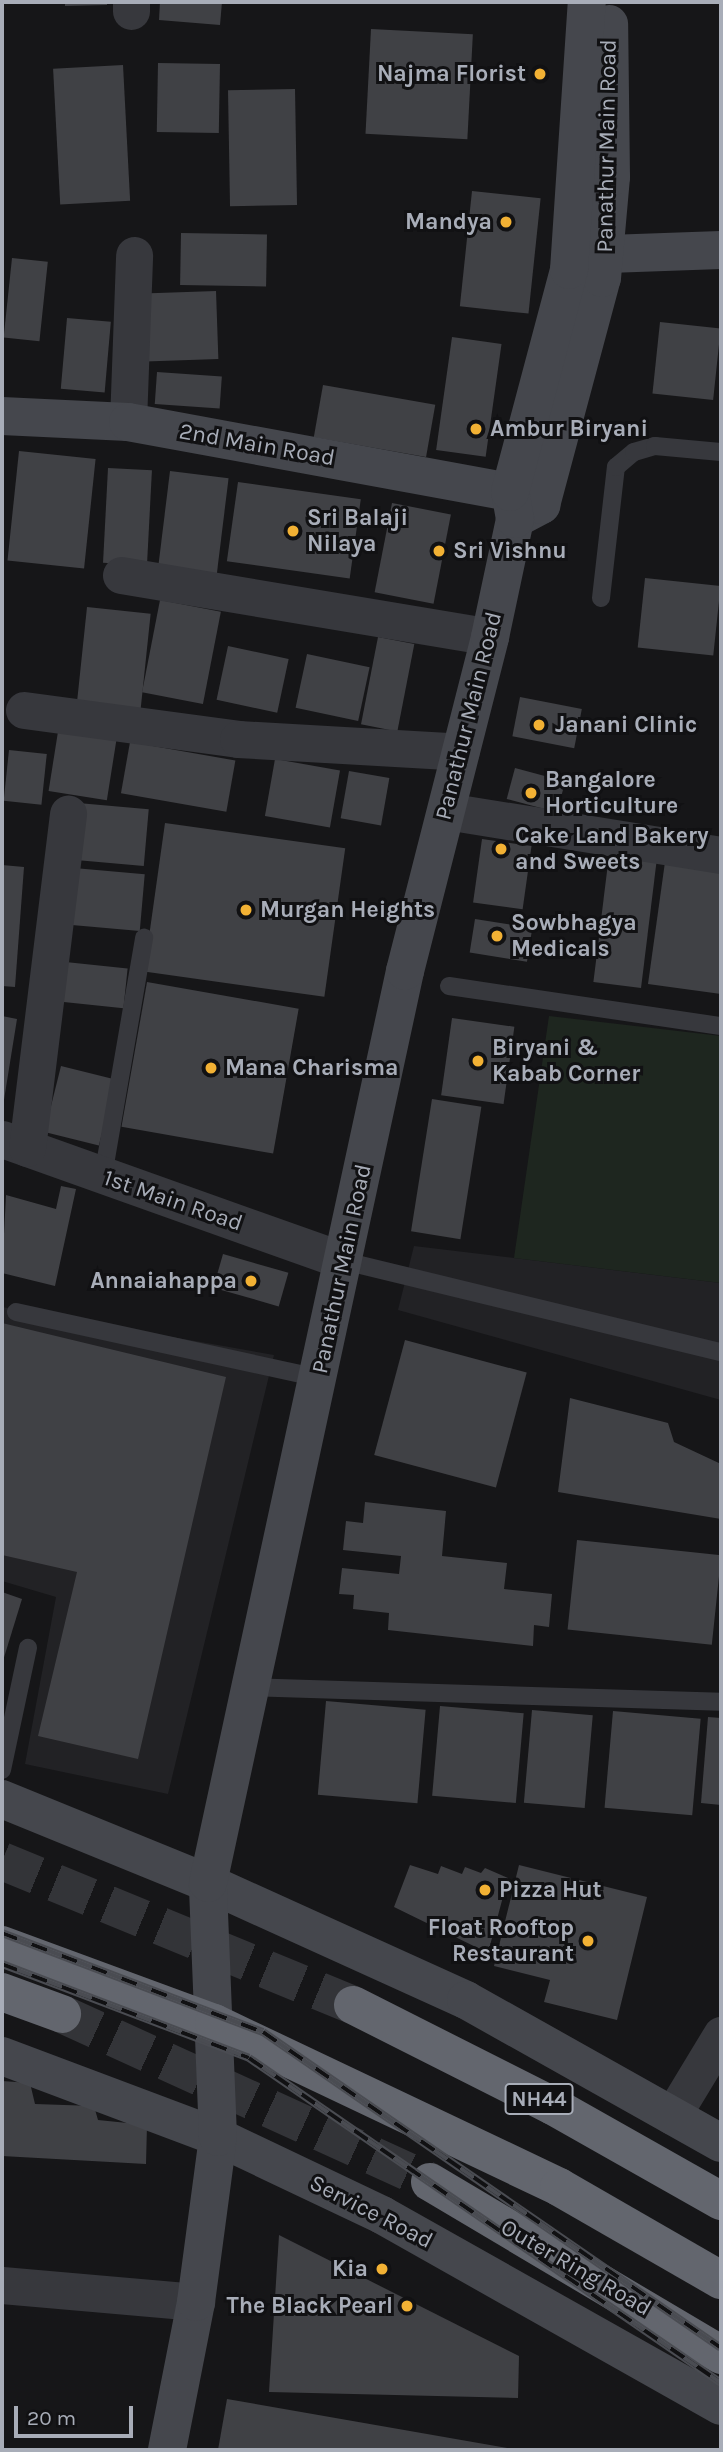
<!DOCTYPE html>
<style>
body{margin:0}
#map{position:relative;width:723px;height:2452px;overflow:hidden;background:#161618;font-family:Karla,sans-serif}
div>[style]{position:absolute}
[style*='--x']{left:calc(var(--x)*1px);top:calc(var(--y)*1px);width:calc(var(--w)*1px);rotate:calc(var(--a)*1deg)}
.built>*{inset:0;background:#222225}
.green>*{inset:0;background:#1e261f}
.building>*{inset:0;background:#404145;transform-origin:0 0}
.highway-tunnel>*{height:38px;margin-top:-19px;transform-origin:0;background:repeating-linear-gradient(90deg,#333438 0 38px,transparent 0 57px)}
.lane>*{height:18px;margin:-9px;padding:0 9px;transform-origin:9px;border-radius:9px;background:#37383d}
.street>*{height:37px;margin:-18.5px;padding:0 18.5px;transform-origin:18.5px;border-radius:18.5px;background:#37383d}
.secondary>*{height:38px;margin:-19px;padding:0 19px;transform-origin:19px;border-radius:19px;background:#45474d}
.highway>*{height:38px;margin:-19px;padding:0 19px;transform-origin:19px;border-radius:19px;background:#63666e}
.rail>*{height:8px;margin-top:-4px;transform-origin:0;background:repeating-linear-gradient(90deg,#111113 0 16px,#4a4c52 0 32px);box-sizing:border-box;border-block:2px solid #4a4c52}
.dots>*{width:19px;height:19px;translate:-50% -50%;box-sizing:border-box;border:4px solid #111113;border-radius:50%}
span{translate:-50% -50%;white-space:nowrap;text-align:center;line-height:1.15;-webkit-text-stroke:6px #111113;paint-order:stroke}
.shield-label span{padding:2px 5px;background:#111113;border:2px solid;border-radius:5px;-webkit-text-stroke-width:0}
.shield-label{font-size:21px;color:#a8adb8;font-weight:700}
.poi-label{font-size:23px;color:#a8adb8;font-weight:700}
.right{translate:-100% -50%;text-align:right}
.left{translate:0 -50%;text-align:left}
.street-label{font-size:23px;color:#a8adb8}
.frame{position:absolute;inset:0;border:4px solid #a8adb8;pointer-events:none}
.scale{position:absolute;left:14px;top:2406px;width:119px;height:32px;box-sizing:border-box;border:4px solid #a8adb8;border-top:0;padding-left:9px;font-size:21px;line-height:24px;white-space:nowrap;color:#a8adb8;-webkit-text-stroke:5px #111113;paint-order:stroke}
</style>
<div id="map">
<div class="built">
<div style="clip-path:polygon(414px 1246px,721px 1283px,721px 1400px,398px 1310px)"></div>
<div style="clip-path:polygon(2px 1307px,274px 1355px,168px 1794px,25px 1764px,56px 1597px,2px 1581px)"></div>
</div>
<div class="green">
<div style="clip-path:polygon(549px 1016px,721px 1036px,721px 1283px,514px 1258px)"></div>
</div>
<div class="building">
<div style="clip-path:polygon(65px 2px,107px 2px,107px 5px,65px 6px)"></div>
<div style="clip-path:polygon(160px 2px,222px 2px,220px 25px,159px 20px)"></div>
<div style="left:371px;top:29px;width:102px;height:105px;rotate:3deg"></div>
<div style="left:158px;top:63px;width:62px;height:69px;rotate:1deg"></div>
<div style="left:123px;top:65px;width:136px;height:70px;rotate:87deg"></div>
<div style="left:295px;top:89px;width:116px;height:67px;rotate:89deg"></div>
<div style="left:472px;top:191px;width:69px;height:116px;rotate:6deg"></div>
<div style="left:181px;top:233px;width:86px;height:52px;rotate:1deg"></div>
<div style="left:12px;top:258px;width:36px;height:80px;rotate:6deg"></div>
<div style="left:216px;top:291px;width:68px;height:73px;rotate:88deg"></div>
<div style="left:67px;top:318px;width:44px;height:71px;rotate:5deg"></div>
<div style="left:660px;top:322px;width:61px;height:72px;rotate:6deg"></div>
<div style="left:452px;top:337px;width:50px;height:114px;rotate:8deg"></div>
<div style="left:157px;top:372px;width:65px;height:32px;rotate:4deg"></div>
<div style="left:323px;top:385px;width:114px;height:53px;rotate:10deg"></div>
<div style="left:19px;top:451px;width:77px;height:110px;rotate:6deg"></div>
<div style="left:108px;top:468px;width:44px;height:95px;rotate:3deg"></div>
<div style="left:170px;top:471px;width:59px;height:106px;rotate:7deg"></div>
<div style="left:238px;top:482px;width:124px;height:80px;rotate:8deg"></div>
<div style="left:392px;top:503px;width:60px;height:91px;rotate:11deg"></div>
<div style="left:645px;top:578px;width:76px;height:70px;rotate:6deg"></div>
<div style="left:160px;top:600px;width:62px;height:94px;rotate:11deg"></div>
<div style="left:87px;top:607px;width:64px;height:100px;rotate:6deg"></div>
<div style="left:378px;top:637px;width:37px;height:89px;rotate:11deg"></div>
<div style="left:228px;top:646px;width:62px;height:55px;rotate:12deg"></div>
<div style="left:307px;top:654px;width:64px;height:55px;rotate:12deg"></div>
<div style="left:520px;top:697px;width:63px;height:40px;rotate:11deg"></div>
<div style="left:60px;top:719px;width:59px;height:73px;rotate:9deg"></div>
<div style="left:130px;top:742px;width:107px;height:52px;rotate:10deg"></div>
<div style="left:9px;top:750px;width:38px;height:51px;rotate:6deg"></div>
<div style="left:275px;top:759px;width:66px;height:58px;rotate:10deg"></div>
<div style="left:515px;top:768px;width:52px;height:32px;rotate:15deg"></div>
<div style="left:349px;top:771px;width:41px;height:48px;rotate:10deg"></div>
<div style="left:78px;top:803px;width:71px;height:57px;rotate:5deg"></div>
<div style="left:165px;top:823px;width:182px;height:150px;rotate:8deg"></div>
<div style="left:482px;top:839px;width:50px;height:64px;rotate:8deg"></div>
<div style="left:609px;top:855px;width:48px;height:128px;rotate:7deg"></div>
<div style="clip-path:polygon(665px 862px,721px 870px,721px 994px,648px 984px)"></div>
<div style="clip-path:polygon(2px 865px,24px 867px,15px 987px,2px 986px)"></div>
<div style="left:74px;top:868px;width:71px;height:57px;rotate:5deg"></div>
<div style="left:475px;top:919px;width:58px;height:34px;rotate:9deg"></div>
<div style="left:56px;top:961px;width:72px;height:40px;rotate:6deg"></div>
<div style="left:147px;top:982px;width:154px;height:147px;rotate:10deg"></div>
<div style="clip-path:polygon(2px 1016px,17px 1019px,3px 1106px,2px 1106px)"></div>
<div style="left:452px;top:1018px;width:63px;height:78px;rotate:8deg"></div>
<div style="left:61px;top:1066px;width:56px;height:68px;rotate:14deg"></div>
<div style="left:432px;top:1099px;width:50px;height:134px;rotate:9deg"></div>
<div style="clip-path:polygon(61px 1186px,76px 1189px,55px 1286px,2px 1273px,6px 1195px,56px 1209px)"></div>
<div style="left:223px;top:1254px;width:68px;height:35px;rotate:16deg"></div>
<div style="clip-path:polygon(2px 1323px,226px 1377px,138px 1759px,38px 1736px,77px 1572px,2px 1555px)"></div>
<div style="left:405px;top:1340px;width:126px;height:119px;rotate:15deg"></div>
<div style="clip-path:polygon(570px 1398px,668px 1423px,674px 1442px,721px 1464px,721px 1519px,558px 1492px)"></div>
<div style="clip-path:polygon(365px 1502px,446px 1511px,442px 1556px,507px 1563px,504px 1589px,552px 1594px,549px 1627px,534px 1625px,533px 1646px,388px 1630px,389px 1613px,353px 1609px,354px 1595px,339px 1594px,342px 1568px,399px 1574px,401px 1556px,343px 1550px,346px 1521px,363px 1523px)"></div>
<div style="left:577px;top:1540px;width:145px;height:90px;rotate:6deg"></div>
<div style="clip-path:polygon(2px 1592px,22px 1599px,2px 1664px)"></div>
<div style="left:326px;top:1701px;width:100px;height:94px;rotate:5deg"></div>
<div style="left:440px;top:1706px;width:84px;height:90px;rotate:5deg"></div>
<div style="left:532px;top:1710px;width:61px;height:93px;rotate:5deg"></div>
<div style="left:613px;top:1711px;width:88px;height:97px;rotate:5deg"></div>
<div style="clip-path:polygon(708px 1717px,721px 1718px,721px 1805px,701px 1803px)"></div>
<div style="clip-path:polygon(410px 1865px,438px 1874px,441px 1866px,462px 1874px,465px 1867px,481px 1873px,485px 1868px,508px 1878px,488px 1953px,394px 1907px)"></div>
<div style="clip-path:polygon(519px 1865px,647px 1897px,617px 2020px,544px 2002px,550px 1980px,494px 1966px)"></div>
<div style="clip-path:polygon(2px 2081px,30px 2083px,35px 2104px,94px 2106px,98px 2120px,147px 2125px,146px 2164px,2px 2156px)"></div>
<div style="clip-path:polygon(279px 2235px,519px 2356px,518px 2398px,269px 2392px)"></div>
<div style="clip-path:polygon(227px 2399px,513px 2449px,512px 2450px,218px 2450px)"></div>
</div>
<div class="highway-tunnel">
<div style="--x:2;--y:1861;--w:379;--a:22.3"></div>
<div style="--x:62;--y:2014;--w:405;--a:24.5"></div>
</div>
<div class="lane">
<div style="--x:601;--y:598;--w:132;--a:-83.5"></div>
<div style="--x:616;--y:467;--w:23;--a:-40"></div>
<div style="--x:634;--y:452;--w:22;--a:-16"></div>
<div style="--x:655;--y:446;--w:66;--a:5.2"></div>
<div style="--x:449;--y:986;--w:275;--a:8.4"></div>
<div style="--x:103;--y:1176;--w:242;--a:-80.2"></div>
<div style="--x:344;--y:1261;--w:388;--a:13.6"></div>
<div style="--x:16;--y:1312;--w:310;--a:12.3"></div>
<div style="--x:249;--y:1687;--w:472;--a:1.8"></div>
<div style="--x:2;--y:1770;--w:125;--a:-78"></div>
</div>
<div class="street">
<div style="--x:131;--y:2;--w:9;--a:90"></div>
<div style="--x:128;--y:422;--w:167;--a:-87.9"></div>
<div style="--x:121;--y:575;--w:374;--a:9.5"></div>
<div style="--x:24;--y:710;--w:216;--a:7.7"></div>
<div style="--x:238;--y:739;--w:223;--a:3.3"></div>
<div style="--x:446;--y:811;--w:278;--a:9.1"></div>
<div style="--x:2;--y:1139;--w:363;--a:19.6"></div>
<div style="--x:27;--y:1148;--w:337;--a:-83"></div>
<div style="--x:672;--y:2116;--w:95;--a:-58.8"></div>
<div style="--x:2;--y:2285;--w:195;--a:5"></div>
</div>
<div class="secondary">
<div style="--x:580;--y:255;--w:141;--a:-2"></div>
<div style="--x:2;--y:416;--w:126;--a:2.7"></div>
<div style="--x:128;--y:422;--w:388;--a:10.4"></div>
<div style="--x:515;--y:519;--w:30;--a:-28"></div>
<div style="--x:541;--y:505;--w:235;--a:-75"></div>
<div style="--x:602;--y:278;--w:101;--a:-84.9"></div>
<div style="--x:611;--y:177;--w:153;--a:-90.7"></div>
<div style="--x:2;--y:1799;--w:222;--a:22.2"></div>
<div style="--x:208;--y:1883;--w:283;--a:24.4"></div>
<div style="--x:466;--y:2000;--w:292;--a:29.3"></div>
<div style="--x:2;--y:2056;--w:231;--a:20.6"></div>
<div style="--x:218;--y:2137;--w:182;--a:25.4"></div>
<div style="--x:382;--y:2215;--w:389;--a:29.4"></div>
<div style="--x:167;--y:2450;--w:151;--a:-78.9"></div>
<div style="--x:196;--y:2302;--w:166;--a:-82.4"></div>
<div style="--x:218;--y:2137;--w:254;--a:-92.3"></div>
<div style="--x:208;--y:1883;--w:933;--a:-77.81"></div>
<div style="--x:405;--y:971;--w:345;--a:-75.7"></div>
<div style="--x:490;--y:637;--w:121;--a:-78"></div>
<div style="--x:515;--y:519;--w:27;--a:-100"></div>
<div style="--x:510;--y:492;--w:230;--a:-75.1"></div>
<div style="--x:569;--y:270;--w:269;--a:-86.2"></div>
</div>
<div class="highway">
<div style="--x:2;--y:1945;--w:226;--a:20.2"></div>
<div style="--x:214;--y:2023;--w:382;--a:25.4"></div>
<div style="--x:559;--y:2187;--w:187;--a:29.9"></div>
<div style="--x:2;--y:1992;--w:64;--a:20.1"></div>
<div style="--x:353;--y:2005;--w:224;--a:26.8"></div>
<div style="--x:553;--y:2106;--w:193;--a:29.5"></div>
<div style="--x:430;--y:2182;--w:339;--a:30.7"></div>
</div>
<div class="rail">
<div style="--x:2;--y:1933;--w:279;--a:20.8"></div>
<div style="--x:263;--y:2032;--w:556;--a:34.6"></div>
<div style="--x:2;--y:1964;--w:264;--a:20.8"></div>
<div style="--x:249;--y:2058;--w:573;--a:34.55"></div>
</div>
<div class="dots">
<div style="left:540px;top:74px;background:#f2b134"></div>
<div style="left:506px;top:222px;background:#f2b134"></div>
<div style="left:476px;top:429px;background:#f2b134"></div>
<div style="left:293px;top:531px;background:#f2b134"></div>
<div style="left:439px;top:551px;background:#f2b134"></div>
<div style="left:539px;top:725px;background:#f2b134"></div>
<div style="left:531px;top:793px;background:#f2b134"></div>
<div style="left:501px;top:849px;background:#f2b134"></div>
<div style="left:246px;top:910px;background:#f2b134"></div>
<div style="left:497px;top:936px;background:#f2b134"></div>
<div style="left:478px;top:1061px;background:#f2b134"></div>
<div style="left:211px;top:1068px;background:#f2b134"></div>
<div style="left:251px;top:1281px;background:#f2b134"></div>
<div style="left:485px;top:1890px;background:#f2b134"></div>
<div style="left:588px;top:1941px;background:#f2b134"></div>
<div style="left:382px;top:2269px;background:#f2b134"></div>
<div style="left:407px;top:2306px;background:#f2b134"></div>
</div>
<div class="shield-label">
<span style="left:539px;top:2099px">NH44</span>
</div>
<div class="poi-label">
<span class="right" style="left:526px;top:74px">Najma Florist</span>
<span class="right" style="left:492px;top:222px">Mandya</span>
<span class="left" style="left:490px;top:429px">Ambur Biryani</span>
<span class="left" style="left:307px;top:531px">Sri Balaji<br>Nilaya</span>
<span class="left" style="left:453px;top:551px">Sri Vishnu</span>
<span class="left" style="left:555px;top:725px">Janani Clinic</span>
<span class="left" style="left:545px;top:793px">Bangalore<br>Horticulture</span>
<span class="left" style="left:515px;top:849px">Cake Land Bakery<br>and Sweets</span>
<span class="left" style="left:260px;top:910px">Murgan Heights</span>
<span class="left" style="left:511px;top:936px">Sowbhagya<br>Medicals</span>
<span class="left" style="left:492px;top:1061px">Biryani &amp;<br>Kabab Corner</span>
<span class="left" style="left:225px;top:1068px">Mana Charisma</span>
<span class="right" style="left:237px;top:1281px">Annaiahappa</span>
<span class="left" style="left:499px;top:1890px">Pizza Hut</span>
<span class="right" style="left:574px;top:1941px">Float Rooftop<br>Restaurant</span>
<span class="right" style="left:368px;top:2269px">Kia</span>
<span class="right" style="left:393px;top:2306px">The Black Pearl</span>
</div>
<div class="street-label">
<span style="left:607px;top:146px;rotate:-89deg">Panathur Main Road</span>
<span style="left:257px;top:445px;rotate:10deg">2nd Main Road</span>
<span style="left:469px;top:716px;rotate:-76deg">Panathur Main Road</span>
<span style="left:173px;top:1201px;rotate:19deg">1st Main Road</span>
<span style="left:342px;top:1269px;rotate:-78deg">Panathur Main Road</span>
<span style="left:371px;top:2212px;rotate:27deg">Service Road</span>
<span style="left:576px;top:2268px;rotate:30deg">Outer Ring Road</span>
</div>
<div class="frame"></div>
<div class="scale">20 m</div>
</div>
